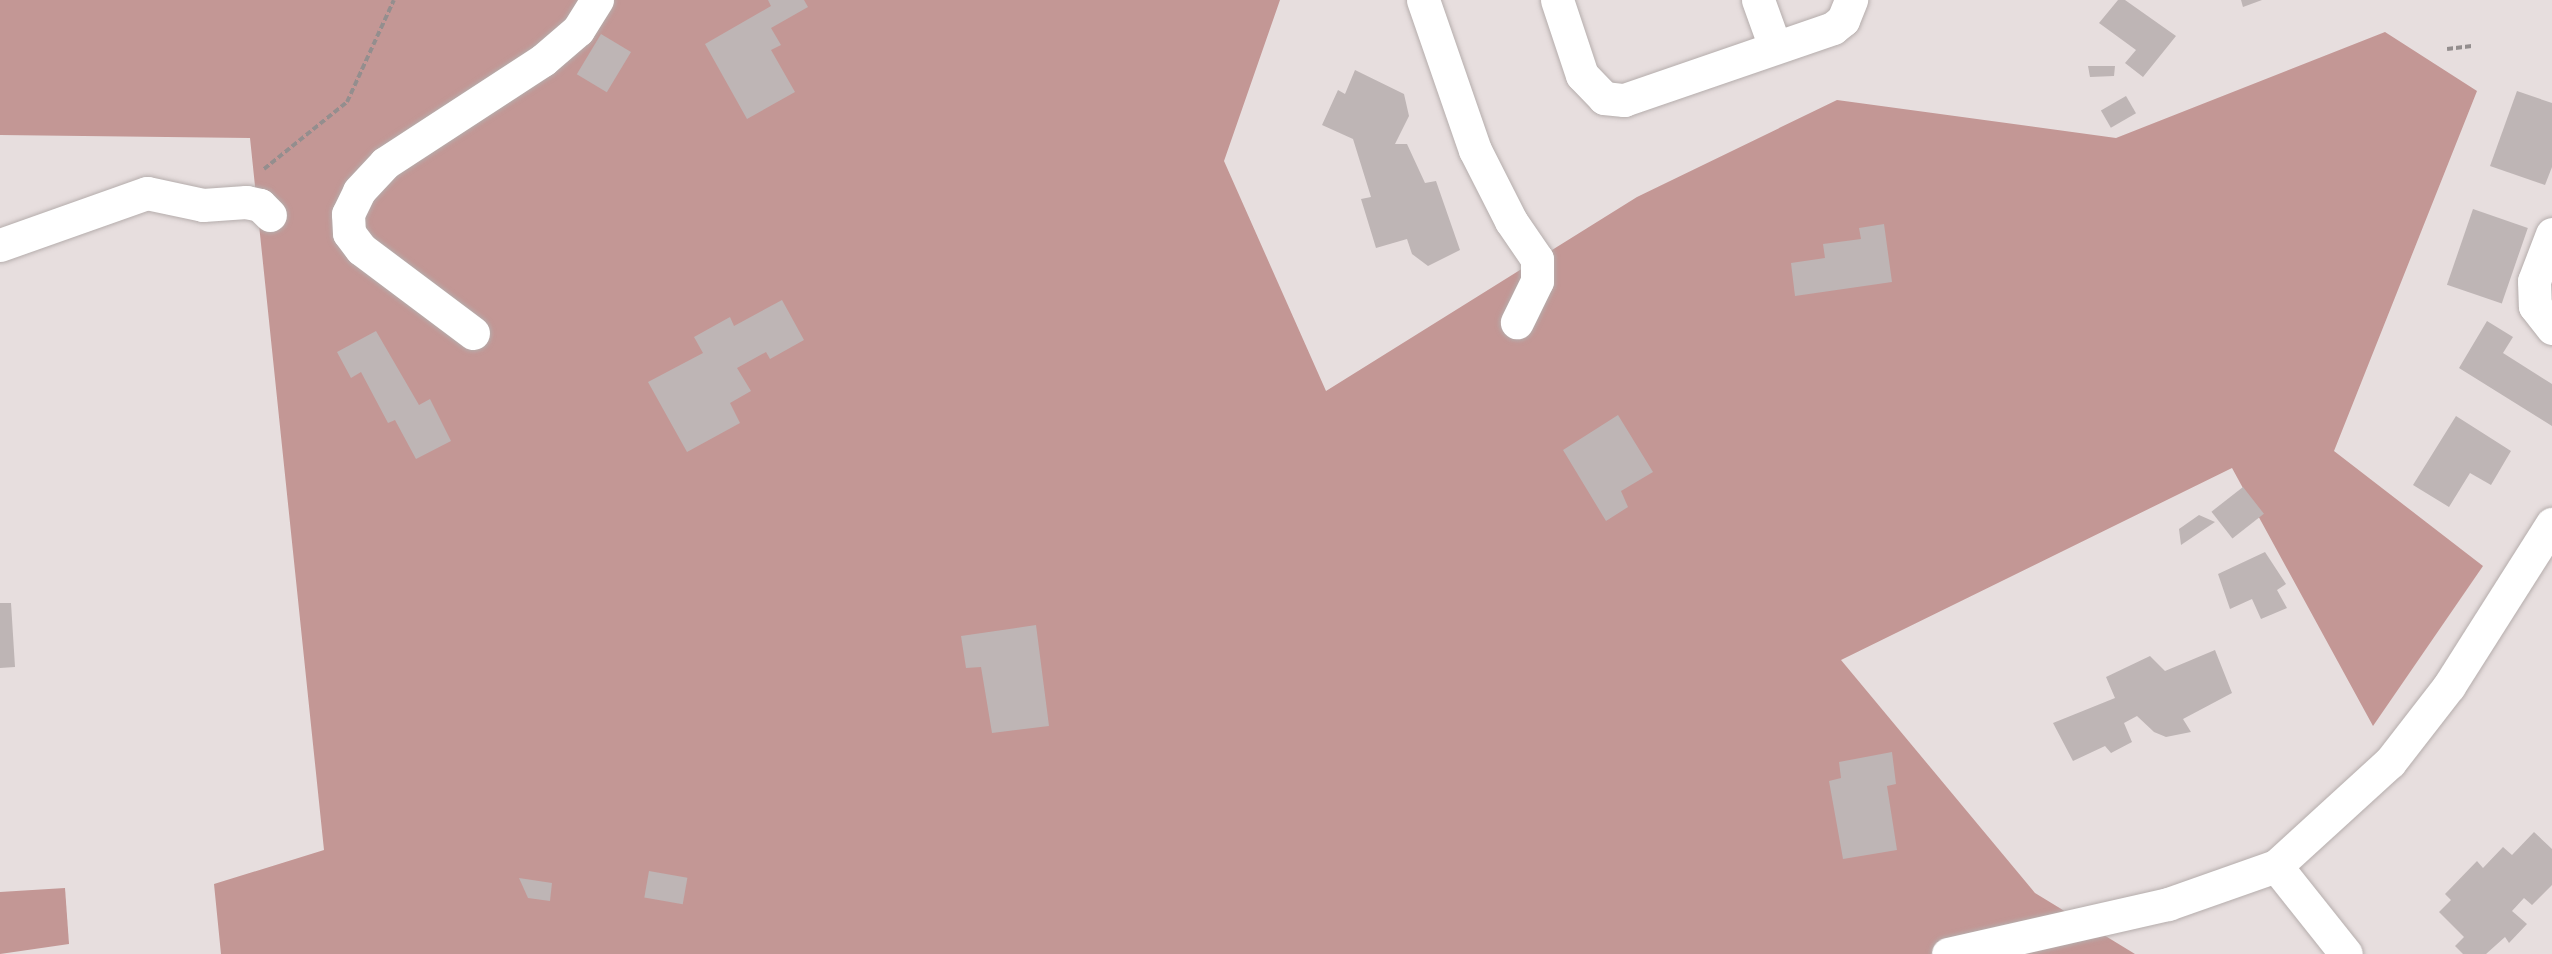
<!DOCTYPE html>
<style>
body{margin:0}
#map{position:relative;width:2552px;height:954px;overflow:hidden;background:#e7dede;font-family:"Space Grotesk",sans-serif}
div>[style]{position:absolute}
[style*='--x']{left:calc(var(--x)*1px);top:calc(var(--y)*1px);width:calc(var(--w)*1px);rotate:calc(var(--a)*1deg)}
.forest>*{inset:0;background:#c39795}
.building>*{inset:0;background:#beb5b5;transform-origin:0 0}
.path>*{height:4px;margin-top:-2px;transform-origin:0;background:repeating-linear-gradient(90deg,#948e8e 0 6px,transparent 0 9px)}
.roads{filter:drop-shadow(0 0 2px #b5adac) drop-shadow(0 0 2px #b5adac)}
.minor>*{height:33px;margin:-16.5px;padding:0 16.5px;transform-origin:16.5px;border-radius:16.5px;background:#fff}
span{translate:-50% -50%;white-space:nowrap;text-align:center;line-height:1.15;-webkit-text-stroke:4.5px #fff;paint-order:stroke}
</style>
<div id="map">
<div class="forest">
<div style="clip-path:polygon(0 0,1280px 0,1224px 161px,1326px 391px,1637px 197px,1837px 100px,2116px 138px,2385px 32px,2477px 91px,2334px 451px,2483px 566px,2373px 726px,2232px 468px,1841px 660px,2035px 893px,2135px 954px,221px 954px,214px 884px,324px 850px,250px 138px,0 135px)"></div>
<div style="clip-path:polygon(65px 888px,69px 944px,0 954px,0 892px)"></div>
</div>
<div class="building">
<div style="clip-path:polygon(768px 0,804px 0,808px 7px,771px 28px,781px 45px,771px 50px,795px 92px,747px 119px,705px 44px,771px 6px)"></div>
<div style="clip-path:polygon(2118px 0,2125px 0,2176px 36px,2143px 77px,2125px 63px,2136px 50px,2099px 23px)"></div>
<div style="clip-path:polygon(2241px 0,2262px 0,2243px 7px)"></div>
<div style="left:601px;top:34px;width:35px;height:47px;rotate:31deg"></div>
<div style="clip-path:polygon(2088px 66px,2115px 66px,2114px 76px,2090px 77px)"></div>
<div style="clip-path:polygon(1355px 70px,1404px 94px,1409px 116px,1395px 144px,1407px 144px,1425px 183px,1436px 181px,1460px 250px,1428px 266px,1412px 254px,1407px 239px,1376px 248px,1361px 199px,1371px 197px,1353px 139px,1322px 125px,1338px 90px,1345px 94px)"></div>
<div style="clip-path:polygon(2517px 91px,2552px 103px,2552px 167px,2545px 185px,2490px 166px)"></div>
<div style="left:2126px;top:96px;width:20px;height:29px;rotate:60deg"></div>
<div style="left:2473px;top:209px;width:58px;height:80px;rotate:19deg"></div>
<div style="clip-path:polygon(1884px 224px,1892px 282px,1795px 296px,1791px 263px,1825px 258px,1823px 244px,1861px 239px,1859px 228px)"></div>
<div style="clip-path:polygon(782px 300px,804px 340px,770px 359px,766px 352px,737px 368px,751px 391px,730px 403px,740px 423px,687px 452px,648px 382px,703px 353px,694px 337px,730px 317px,734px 326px)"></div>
<div style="clip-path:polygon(2487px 321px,2513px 337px,2503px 353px,2552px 384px,2552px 426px,2459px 368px)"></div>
<div style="clip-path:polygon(376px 331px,419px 405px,430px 399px,451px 441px,416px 459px,395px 420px,388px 423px,361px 372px,351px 378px,337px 352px)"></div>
<div style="clip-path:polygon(1618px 415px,1653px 472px,1621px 491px,1628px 507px,1606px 521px,1563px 450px)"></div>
<div style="clip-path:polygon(2456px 416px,2511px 451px,2491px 485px,2470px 473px,2449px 507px,2413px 485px)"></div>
<div style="left:2243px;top:487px;width:34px;height:40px;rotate:52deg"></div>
<div style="clip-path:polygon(2199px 515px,2215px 522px,2181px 545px,2179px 529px)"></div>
<div style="clip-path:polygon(2265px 552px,2286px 584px,2277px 590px,2287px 608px,2261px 619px,2252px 599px,2230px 609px,2218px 574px)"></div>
<div style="clip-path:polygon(0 603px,11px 603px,15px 667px,0 668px)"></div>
<div style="clip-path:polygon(1036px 625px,1049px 726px,992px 733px,981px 667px,966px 668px,961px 636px)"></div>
<div style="clip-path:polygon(2215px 650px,2232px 693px,2183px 719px,2191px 732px,2166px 737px,2154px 732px,2137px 716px,2124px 723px,2132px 742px,2111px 753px,2105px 746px,2073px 761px,2053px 723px,2115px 698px,2106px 677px,2150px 656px,2165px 671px)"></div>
<div style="clip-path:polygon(1892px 752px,1896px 784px,1887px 786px,1897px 850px,1843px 859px,1829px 781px,1841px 778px,1839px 762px)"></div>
<div style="clip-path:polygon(2534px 832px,2552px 849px,2552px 885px,2532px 905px,2524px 898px,2512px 911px,2527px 924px,2509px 943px,2505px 937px,2486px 954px,2463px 954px,2455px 946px,2464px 937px,2439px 912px,2451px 900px,2445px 894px,2477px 861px,2483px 868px,2503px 847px,2512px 855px)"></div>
<div style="left:649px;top:871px;width:39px;height:27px;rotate:10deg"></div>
<div style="clip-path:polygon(519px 878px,552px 883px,550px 901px,528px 898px)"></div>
</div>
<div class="path">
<div style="--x:2447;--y:49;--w:25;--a:-7"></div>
<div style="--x:264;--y:169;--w:107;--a:-38.9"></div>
<div style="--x:347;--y:102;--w:112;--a:-65.3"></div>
</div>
<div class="roads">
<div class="minor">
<div style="--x:1423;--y:0;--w:159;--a:70.9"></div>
<div style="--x:1475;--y:150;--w:80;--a:63.1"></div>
<div style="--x:1511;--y:221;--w:46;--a:55.6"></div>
<div style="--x:1537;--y:259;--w:22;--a:90"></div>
<div style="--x:1537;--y:281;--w:46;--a:116"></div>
<div style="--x:1557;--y:0;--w:79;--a:71.6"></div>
<div style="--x:1582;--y:75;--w:32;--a:46"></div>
<div style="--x:1604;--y:98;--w:20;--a:6"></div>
<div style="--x:1624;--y:100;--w:221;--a:-19"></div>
<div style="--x:1833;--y:28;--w:13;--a:-39"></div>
<div style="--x:1843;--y:20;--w:22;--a:-68"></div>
<div style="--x:1758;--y:0;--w:50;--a:70.1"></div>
<div style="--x:2552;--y:234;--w:50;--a:111"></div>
<div style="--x:2534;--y:281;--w:25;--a:88"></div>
<div style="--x:2535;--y:306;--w:28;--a:52"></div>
<div style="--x:0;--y:245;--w:156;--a:-19.5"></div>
<div style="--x:147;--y:193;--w:57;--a:12.1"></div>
<div style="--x:203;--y:205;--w:43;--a:-4"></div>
<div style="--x:246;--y:202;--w:14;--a:12"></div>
<div style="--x:260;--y:205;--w:14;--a:45"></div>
<div style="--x:473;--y:333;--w:140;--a:-143.1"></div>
<div style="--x:361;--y:249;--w:20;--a:-127"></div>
<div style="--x:349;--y:233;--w:19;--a:-93"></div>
<div style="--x:348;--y:214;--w:25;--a:-64"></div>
<div style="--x:359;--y:191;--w:38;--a:-47"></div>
<div style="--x:385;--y:163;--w:189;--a:-33.1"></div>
<div style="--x:543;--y:60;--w:46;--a:-40.6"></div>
<div style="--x:578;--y:30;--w:36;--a:-58"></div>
<div style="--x:2276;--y:866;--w:112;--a:51.5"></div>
<div style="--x:1948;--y:954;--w:226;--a:-12.8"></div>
<div style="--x:2168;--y:904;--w:114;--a:-19.4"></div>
<div style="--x:2276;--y:866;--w:154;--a:-42.4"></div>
<div style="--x:2390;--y:762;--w:96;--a:-52.2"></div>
<div style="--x:2449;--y:686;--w:192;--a:-57.6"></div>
</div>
</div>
</div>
